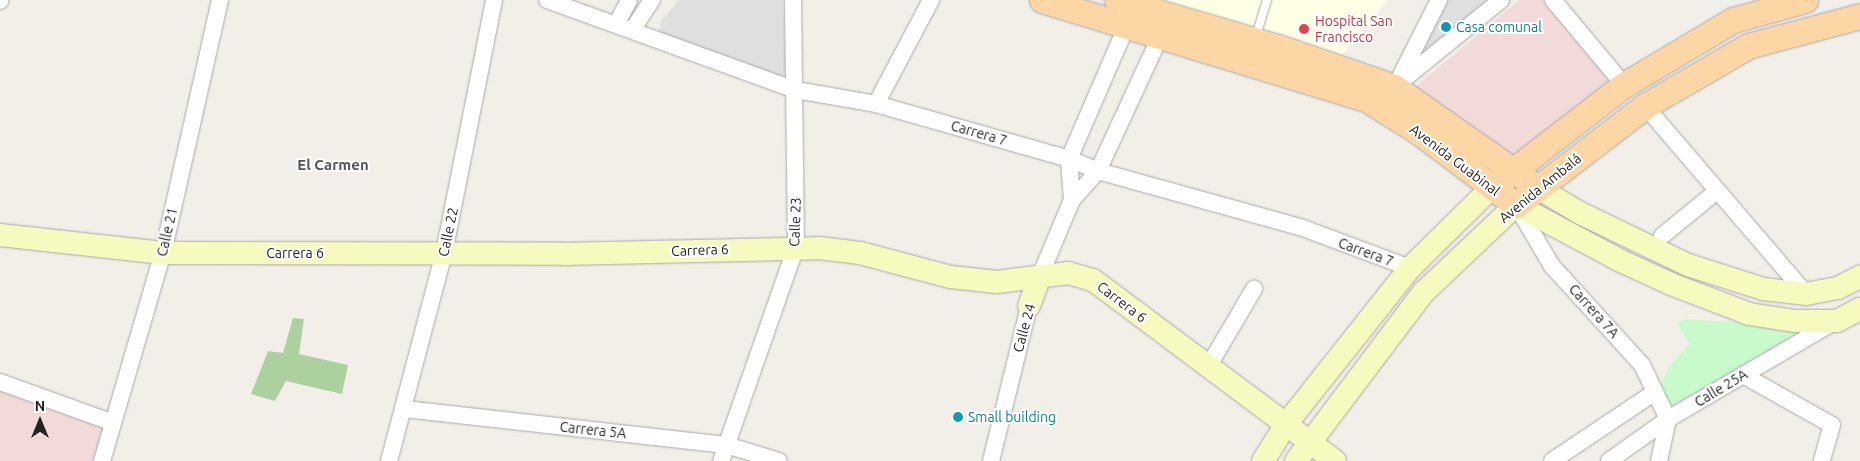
<!DOCTYPE html>
<meta charset="utf-8">
<style>
body{margin:0}
#map{position:relative;width:1860px;height:461px;overflow:hidden;background:#f2efe9;font-family:Ubuntu,sans-serif}
div>[style]{position:absolute}
[style*='--x']{left:calc(var(--x)*1px);top:calc(var(--y)*1px);width:calc(var(--w)*1px);rotate:calc(var(--a)*1deg)}
.residential>*{inset:0;background:#e0dfdf}
.commercial>*{inset:0;background:#f2dad9}
.education>*{inset:0;background:#ffffe5}
.forest>*{inset:0;background:#add19e}
.park>*{inset:0;background:#c8facc}
.roads{filter:drop-shadow(0 0 1px #a9a9a9) drop-shadow(0 0 1px #a9a9a9)}
.lane>*{height:8px;margin:-4px;padding:0 4px;transform-origin:4px;border-radius:4px;background:#fff}
.street>*{height:16px;margin:-8px;padding:0 8px;transform-origin:8px;border-radius:8px;background:#fff}
.secondary>*{height:22px;margin:-11px;padding:0 11px;transform-origin:11px;border-radius:11px;background:#f7fabf}
.primary>*{height:25px;margin:-12.5px;padding:0 12.5px;transform-origin:12.5px;border-radius:12.5px;background:#fcd6a4}
.dots>*{width:14px;height:14px;translate:-50% -50%;box-sizing:border-box;border:2px solid #fff;border-radius:50%}
span{translate:-50% -50%;white-space:nowrap;text-align:center;line-height:1.15;-webkit-text-stroke:4px #fff;paint-order:stroke}
.health-label{font-size:14px;color:#be3a42}
.left{translate:0 -50%;text-align:left}
.culture-label{font-size:14px;color:#0d838f}
.street-label{font-size:14px;color:#222}
.neighbourhood-label{font-size:15px;color:#555;font-weight:700}
.north{position:absolute;left:15px;top:396px;width:50px;height:50px;-webkit-text-stroke:4px #fff;paint-order:stroke;rotate:0deg;font-size:14px;font-weight:700;line-height:20px;text-align:center;color:#222}
.north::after{content:'';display:block;margin:auto;width:18px;height:22px;background:#222;clip-path:polygon(50% 0,100% 100%,50% 72%,0 100%)}
</style>
<div id="map">
<div class="residential">
<div style="clip-path:polygon(679px 0,783px 0,786px 70px,782px 77px,664px 40px,659px 31px,661px 21px)"></div>
<div style="clip-path:polygon(1445px 0,1498px 0,1427px 51px,1422px 47px)"></div>
</div>
<div class="commercial">
<div style="clip-path:polygon(1520px 0,1543px 0,1611px 82px,1513px 160px,1415px 87px)"></div>
<div style="clip-path:polygon(0 391px,108px 426px,98px 461px,0 461px)"></div>
</div>
<div class="education">
<div style="clip-path:polygon(1151px 0,1388px 0,1339px 59px)"></div>
</div>
<div class="forest">
<div style="clip-path:polygon(293px 318px,304px 319px,299px 354px,348px 365px,342px 394px,286px 381px,275px 401px,251px 394px,268px 351px,283px 353px)"></div>
</div>
<div class="park">
<div style="clip-path:polygon(1684px 319px,1777px 325px,1814px 332px,1668px 408px,1660px 387px,1669px 366px,1690px 344px,1677px 323px)"></div>
</div>
<div class="roads">
<div class="lane">
<div style="--x:1256;--y:36;--w:38;--a:-73"></div>
</div>
<div class="street">
<div style="--x:547;--y:0;--w:265;--a:19.9"></div>
<div style="--x:796;--y:90;--w:81;--a:9.9"></div>
<div style="--x:876;--y:104;--w:201;--a:15.9"></div>
<div style="--x:1069;--y:159;--w:31;--a:22"></div>
<div style="--x:1098;--y:171;--w:213;--a:15.5"></div>
<div style="--x:1303;--y:228;--w:114;--a:20.5"></div>
<div style="--x:1553;--y:0;--w:111;--a:50.1"></div>
<div style="--x:0;--y:1;--w:1;--a:-90"></div>
<div style="--x:617;--y:23;--w:26;--a:-62"></div>
<div style="--x:633;--y:29;--w:35;--a:-57"></div>
<div style="--x:1398;--y:81;--w:91;--a:-63.2"></div>
<div style="--x:1390;--y:95;--w:9;--a:-63"></div>
<div style="--x:1394;--y:87;--w:138;--a:-39.1"></div>
<div style="--x:876;--y:104;--w:118;--a:-62.1"></div>
<div style="--x:1645;--y:106;--w:248;--a:49.4"></div>
<div style="--x:1072;--y:200;--w:41;--a:-94.2"></div>
<div style="--x:1069;--y:159;--w:144;--a:-66.6"></div>
<div style="--x:1516;--y:205;--w:71;--a:59.5"></div>
<div style="--x:1552;--y:266;--w:134;--a:47.7"></div>
<div style="--x:1642;--y:365;--w:60;--a:64.3"></div>
<div style="--x:1668;--y:419;--w:43;--a:102.1"></div>
<div style="--x:1662;--y:236;--w:71;--a:-39.3"></div>
<div style="--x:1040;--y:276;--w:82;--a:-67.2"></div>
<div style="--x:1072;--y:200;--w:39;--a:-48"></div>
<div style="--x:1098;--y:171;--w:148;--a:-65.2"></div>
<div style="--x:1208;--y:367;--w:91;--a:-59.5"></div>
<div style="--x:1743;--y:375;--w:102;--a:29.3"></div>
<div style="--x:1832;--y:425;--w:37;--a:106"></div>
<div style="--x:0;--y:382;--w:120;--a:19.9"></div>
<div style="--x:405;--y:409;--w:323;--a:6.4"></div>
<div style="--x:726;--y:445;--w:55;--a:16.8"></div>
<div style="--x:102;--y:461;--w:217;--a:-73.7"></div>
<div style="--x:163;--y:253;--w:259;--a:-77.3"></div>
<div style="--x:389;--y:461;--w:215;--a:-75.2"></div>
<div style="--x:444;--y:253;--w:258;--a:-78.8"></div>
<div style="--x:721;--y:461;--w:227;--a:-70.7"></div>
<div style="--x:796;--y:247;--w:247;--a:-90.7"></div>
<div style="--x:991;--y:461;--w:160;--a:-76.2"></div>
<div style="--x:1552;--y:461;--w:124;--a:-33.8"></div>
<div style="--x:1609;--y:461;--w:72;--a:-35.4"></div>
<div style="--x:1668;--y:419;--w:192;--a:-30.3"></div>
</div>
<div class="secondary">
<div style="--x:1538;--y:188;--w:49;--a:30.8"></div>
<div style="--x:1580;--y:213;--w:120;--a:25.7"></div>
<div style="--x:1688;--y:265;--w:79;--a:17.7"></div>
<div style="--x:1763;--y:289;--w:43;--a:6.6"></div>
<div style="--x:1806;--y:294;--w:33;--a:-11"></div>
<div style="--x:1838;--y:288;--w:25;--a:-27"></div>
<div style="--x:0;--y:235;--w:164;--a:6.3"></div>
<div style="--x:163;--y:253;--w:401;--a:0.1"></div>
<div style="--x:564;--y:254;--w:255;--a:-1.3"></div>
<div style="--x:819;--y:248;--w:41;--a:7"></div>
<div style="--x:860;--y:253;--w:94;--a:14.8"></div>
<div style="--x:951;--y:277;--w:46;--a:6.2"></div>
<div style="--x:997;--y:282;--w:72;--a:-7.2"></div>
<div style="--x:1068;--y:273;--w:26;--a:16"></div>
<div style="--x:1093;--y:280;--w:302;--a:36.8"></div>
<div style="--x:1029;--y:306;--w:32;--a:-70"></div>
<div style="--x:1263;--y:461;--w:45;--a:-57.7"></div>
<div style="--x:1287;--y:423;--w:198;--a:-51.6"></div>
<div style="--x:1410;--y:268;--w:114;--a:-44.6"></div>
<div style="--x:1296;--y:461;--w:212;--a:-52.9"></div>
<div style="--x:1424;--y:292;--w:127;--a:-43.4"></div>
<div style="--x:1516;--y:205;--w:119;--a:28.1"></div>
<div style="--x:1621;--y:261;--w:55;--a:24.7"></div>
<div style="--x:1671;--y:284;--w:84;--a:21"></div>
<div style="--x:1749;--y:314;--w:47;--a:8.7"></div>
<div style="--x:1795;--y:321;--w:42;--a:0"></div>
<div style="--x:1837;--y:321;--w:26;--a:-28"></div>
</div>
<div class="primary">
<div style="--x:1042;--y:0;--w:339;--a:17"></div>
<div style="--x:1366;--y:99;--w:59;--a:31.8"></div>
<div style="--x:1416;--y:130;--w:125;--a:36.9"></div>
<div style="--x:1516;--y:205;--w:163;--a:-37.5"></div>
<div style="--x:1645;--y:106;--w:119;--a:-30.2"></div>
<div style="--x:1748;--y:46;--w:116;--a:-15"></div>
<div style="--x:1117;--y:0;--w:168;--a:16.3"></div>
<div style="--x:1278;--y:47;--w:123;--a:19"></div>
<div style="--x:1394;--y:87;--w:176;--a:35"></div>
<div style="--x:1501;--y:180;--w:155;--a:-37.7"></div>
<div style="--x:1624;--y:85;--w:127;--a:-30.8"></div>
<div style="--x:1733;--y:20;--w:75;--a:-15.5"></div>
</div>
</div>
<div class="dots">
<div style="left:1446px;top:27px;background:#0f9aa8"></div>
<div style="left:1304px;top:29px;background:#e0444e"></div>
<div style="left:958px;top:417px;background:#0f9aa8"></div>
</div>
<div class="health-label">
<span class="left" style="left:1315px;top:29px">Hospital San<br>Francisco</span>
</div>
<div class="culture-label">
<span class="left" style="left:1456px;top:27px">Casa comunal</span>
<span class="left" style="left:968px;top:417px">Small building</span>
</div>
<div class="street-label">
<span style="left:979px;top:133px;rotate:16deg">Carrera 7</span>
<span style="left:1455px;top:160px;rotate:37deg">Avenida Guabinal</span>
<span style="left:1540px;top:188px;rotate:-39deg">Avenida Ambalá</span>
<span style="left:795px;top:222px;rotate:-88deg">Calle 23</span>
<span style="left:167px;top:232px;rotate:-77deg">Calle 21</span>
<span style="left:448px;top:232px;rotate:-78deg">Calle 22</span>
<span style="left:700px;top:250px;rotate:-2deg">Carrera 6</span>
<span style="left:1366px;top:252px;rotate:20deg">Carrera 7</span>
<span style="left:295px;top:253px">Carrera 6</span>
<span style="left:1122px;top:302px;rotate:37deg">Carrera 6</span>
<span style="left:1594px;top:311px;rotate:48deg">Carrera 7A</span>
<span style="left:1024px;top:328px;rotate:-75deg">Calle 24</span>
<span style="left:1721px;top:388px;rotate:-31deg">Calle 25A</span>
<span style="left:593px;top:430px;rotate:6deg">Carrera 5A</span>
</div>
<div class="neighbourhood-label">
<span style="left:333px;top:165px">El Carmen</span>
</div>
<div class="north">N</div>
</div>
